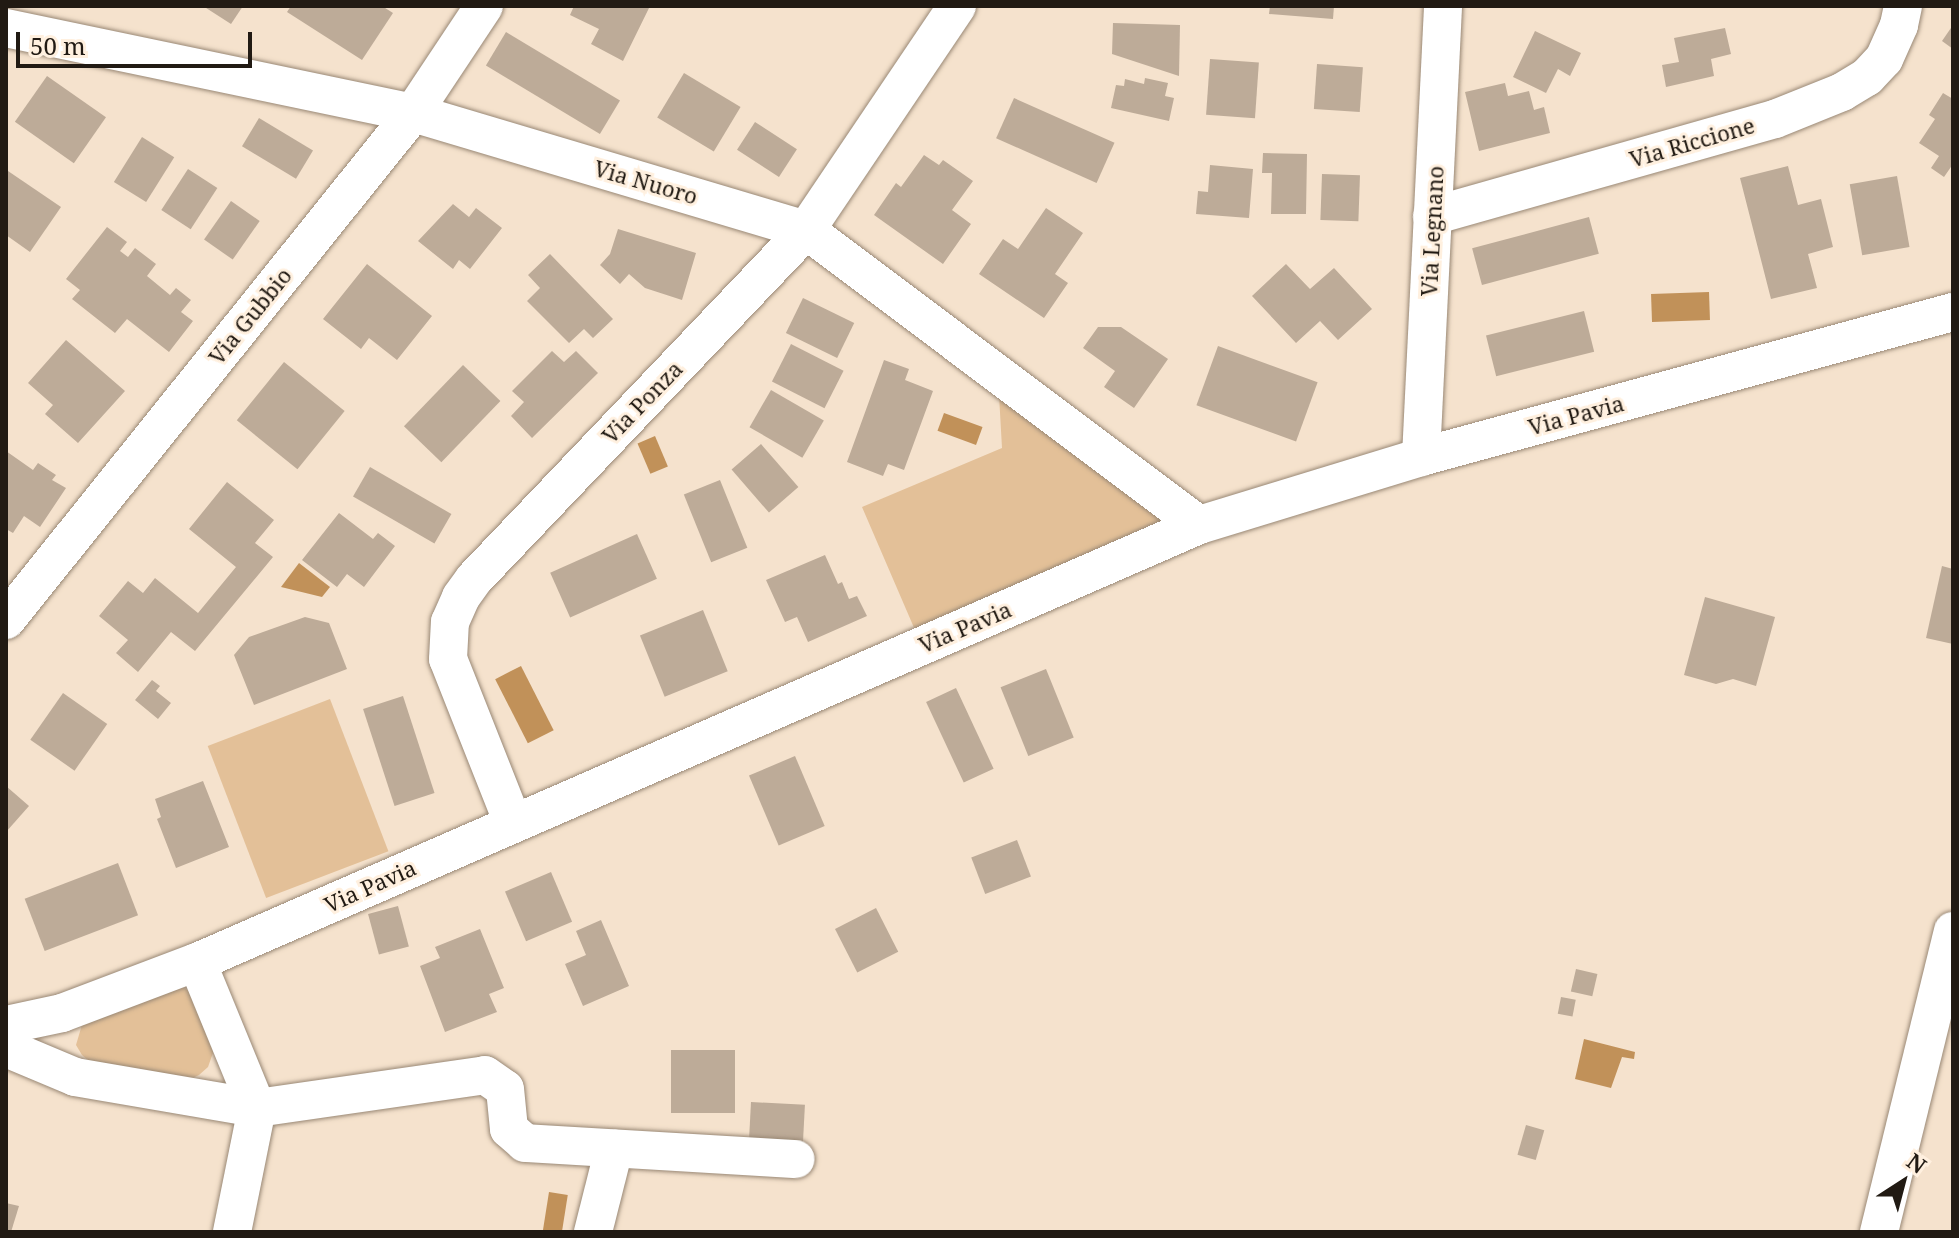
<!DOCTYPE html>
<style>
body{margin:0}
#map{position:relative;width:1959px;height:1238px;overflow:hidden;background:#f5e2cd;font-family:"Noto Serif",serif}
div>[style]{position:absolute}
[style*='--x']{left:calc(var(--x)*1px);top:calc(var(--y)*1px);width:calc(var(--w)*1px);rotate:calc(var(--a)*1deg)}
.green>*{inset:0;background:#e3c098;transform-origin:0 0}
.water>*{inset:0;background:#c19159;transform-origin:0 0}
.building>*{inset:0;background:#bdab98;transform-origin:0 0}
.roads{filter:drop-shadow(0 0 2px #998875) drop-shadow(0 0 2px #998875)}
.street>*{height:38px;margin:-19px;padding:0 19px;transform-origin:19px;border-radius:19px;background:#fff}
span{translate:-50% -50%;white-space:nowrap;text-align:center;line-height:1.15;-webkit-text-stroke:6px #fff0df;paint-order:stroke}
.street-label{font-size:22px;color:#211a13}
.frame{position:absolute;inset:0;border:8px solid #211a13;pointer-events:none}
.north{position:absolute;left:1863px;top:1142px;width:80px;height:80px;-webkit-text-stroke:6px #fff0df;paint-order:stroke;rotate:36deg;font-size:22px;font-weight:700;line-height:32px;text-align:center;color:#211a13}
.north::after{content:'';display:block;margin:auto;width:28px;height:36px;background:#211a13;clip-path:polygon(50% 0,100% 100%,50% 72%,0 100%)}
.scale{position:absolute;left:16px;top:32px;width:236px;height:36px;box-sizing:border-box;border:4px solid #211a13;border-top:0;padding-left:10px;font-size:24px;line-height:28px;white-space:nowrap;color:#211a13;-webkit-text-stroke:6px #fff0df;paint-order:stroke}
</style>
<div id="map">
<div class="green">
<div style="clip-path:polygon(999px 395px,1169px 524px,915px 630px,862px 507px,1002px 448px)"></div>
<div style="left:330px;top:699px;width:163px;height:131px;rotate:69deg"></div>
<div style="clip-path:polygon(181px 986px,192px 993px,215px 1047px,208px 1067px,199px 1075px,176px 1086px,90px 1062px,82px 1055px,76px 1045px,84px 1018px)"></div>
</div>
<div class="water">
<div style="left:1709px;top:292px;width:28px;height:58px;rotate:88deg"></div>
<div style="left:944px;top:413px;width:41px;height:19px;rotate:20deg"></div>
<div style="left:655px;top:436px;width:33px;height:19px;rotate:67deg"></div>
<div style="clip-path:polygon(299px 563px,330px 587px,322px 597px,281px 587px)"></div>
<div style="left:521px;top:666px;width:72px;height:29px;rotate:63deg"></div>
<div style="clip-path:polygon(1584px 1039px,1635px 1052px,1634px 1059px,1622px 1057px,1611px 1088px,1575px 1079px)"></div>
<div style="left:549px;top:1192px;width:19px;height:41px;rotate:9deg"></div>
</div>
<div class="building">
<div style="clip-path:polygon(203px 6px,243px 6px,231px 24px)"></div>
<div style="clip-path:polygon(291px 6px,382px 6px,393px 13px,362px 60px,287px 12px)"></div>
<div style="clip-path:polygon(574px 6px,650px 6px,623px 61px,591px 44px,599px 29px,570px 15px)"></div>
<div style="clip-path:polygon(1270px 6px,1334px 6px,1333px 19px,1269px 14px)"></div>
<div style="clip-path:polygon(1113px 23px,1180px 25px,1179px 76px,1112px 54px)"></div>
<div style="clip-path:polygon(1953px 25px,1953px 49px,1942px 41px)"></div>
<div style="clip-path:polygon(1725px 28px,1731px 54px,1711px 59px,1714px 76px,1666px 87px,1662px 65px,1679px 62px,1674px 38px)"></div>
<div style="clip-path:polygon(1535px 31px,1581px 53px,1570px 76px,1558px 69px,1546px 93px,1513px 77px)"></div>
<div style="left:506px;top:32px;width:133px;height:39px;rotate:31deg"></div>
<div style="left:1210px;top:59px;width:49px;height:56px;rotate:4deg"></div>
<div style="left:1317px;top:64px;width:46px;height:45px;rotate:4deg"></div>
<div style="left:684px;top:73px;width:66px;height:52px;rotate:31deg"></div>
<div style="left:47px;top:76px;width:72px;height:56px;rotate:35deg"></div>
<div style="clip-path:polygon(1145px 78px,1168px 83px,1165px 96px,1174px 98px,1169px 121px,1111px 108px,1116px 85px,1124px 86px,1125px 79px,1144px 84px)"></div>
<div style="clip-path:polygon(1505px 83px,1508px 96px,1529px 91px,1534px 110px,1544px 107px,1550px 133px,1479px 151px,1465px 92px)"></div>
<div style="clip-path:polygon(1943px 93px,1953px 99px,1953px 164px,1944px 177px,1931px 168px,1939px 156px,1919px 143px,1935px 119px,1929px 115px)"></div>
<div style="left:1014px;top:98px;width:110px;height:44px;rotate:24deg"></div>
<div style="left:259px;top:118px;width:63px;height:33px;rotate:31deg"></div>
<div style="left:755px;top:122px;width:50px;height:33px;rotate:33deg"></div>
<div style="left:142px;top:137px;width:38px;height:53px;rotate:32deg"></div>
<div style="clip-path:polygon(1263px 153px,1307px 154px,1306px 214px,1271px 214px,1272px 173px,1262px 173px)"></div>
<div style="clip-path:polygon(924px 155px,939px 165px,943px 160px,973px 181px,952px 210px,971px 224px,943px 264px,874px 215px,896px 183px,901px 187px)"></div>
<div style="clip-path:polygon(1210px 165px,1253px 169px,1249px 218px,1196px 214px,1198px 191px,1208px 192px)"></div>
<div style="clip-path:polygon(1788px 166px,1798px 205px,1821px 199px,1833px 247px,1808px 254px,1817px 288px,1771px 299px,1740px 178px)"></div>
<div style="left:188px;top:169px;width:35px;height:49px;rotate:33deg"></div>
<div style="clip-path:polygon(8px 171px,61px 207px,30px 252px,6px 235px)"></div>
<div style="left:1322px;top:174px;width:38px;height:46px;rotate:2deg"></div>
<div style="left:1897px;top:176px;width:72px;height:48px;rotate:80deg"></div>
<div style="left:231px;top:201px;width:35px;height:47px;rotate:35deg"></div>
<div style="clip-path:polygon(453px 204px,469px 217px,476px 208px,502px 228px,470px 269px,459px 260px,453px 269px,418px 241px)"></div>
<div style="clip-path:polygon(1046px 208px,1083px 233px,1055px 274px,1068px 283px,1044px 318px,979px 274px,1003px 239px,1018px 249px)"></div>
<div style="left:1589px;top:217px;width:38px;height:121px;rotate:75deg"></div>
<div style="clip-path:polygon(107px 227px,127px 242px,120px 251px,128px 257px,135px 248px,156px 264px,147px 276px,170px 295px,176px 288px,191px 300px,181px 312px,193px 321px,169px 352px,127px 319px,115px 333px,72px 299px,80px 290px,66px 279px)"></div>
<div style="clip-path:polygon(618px 229px,696px 253px,682px 300px,645px 288px,629px 274px,620px 284px,600px 265px,610px 254px)"></div>
<div style="clip-path:polygon(550px 254px,613px 319px,593px 338px,584px 329px,569px 343px,527px 301px,540px 288px,528px 275px)"></div>
<div style="clip-path:polygon(367px 264px,432px 316px,397px 360px,369px 338px,361px 349px,323px 319px)"></div>
<div style="clip-path:polygon(1286px 264px,1310px 289px,1334px 268px,1372px 309px,1338px 340px,1320px 321px,1296px 343px,1252px 296px)"></div>
<div style="left:803px;top:298px;width:57px;height:39px;rotate:26deg"></div>
<div style="left:1584px;top:311px;width:42px;height:101px;rotate:76deg"></div>
<div style="clip-path:polygon(1098px 327px,1121px 327px,1168px 359px,1134px 408px,1104px 387px,1115px 371px,1083px 348px)"></div>
<div style="clip-path:polygon(66px 340px,125px 391px,78px 443px,45px 414px,53px 405px,28px 383px)"></div>
<div style="left:791px;top:344px;width:59px;height:42px;rotate:27deg"></div>
<div style="left:1218px;top:346px;width:106px;height:63px;rotate:20deg"></div>
<div style="clip-path:polygon(552px 351px,564px 362px,576px 351px,598px 373px,532px 438px,511px 416px,524px 402px,512px 391px)"></div>
<div style="clip-path:polygon(884px 360px,909px 369px,905px 380px,933px 391px,904px 470px,888px 464px,883px 476px,847px 462px)"></div>
<div style="left:284px;top:362px;width:78px;height:75px;rotate:39deg"></div>
<div style="left:463px;top:365px;width:52px;height:85px;rotate:44deg"></div>
<div style="left:771px;top:390px;width:61px;height:43px;rotate:30deg"></div>
<div style="left:761px;top:444px;width:57px;height:39px;rotate:49deg"></div>
<div style="clip-path:polygon(6px 451px,33px 470px,38px 463px,56px 475px,52px 480px,66px 488px,40px 527px,24px 516px,13px 533px,6px 529px)"></div>
<div style="left:370px;top:467px;width:94px;height:34px;rotate:30deg"></div>
<div style="left:720px;top:480px;width:73px;height:39px;rotate:68deg"></div>
<div style="clip-path:polygon(227px 482px,274px 520px,255px 543px,273px 557px,195px 651px,171px 632px,138px 672px,116px 653px,128px 640px,99px 616px,128px 581px,143px 593px,155px 578px,198px 613px,236px 567px,189px 529px)"></div>
<div style="clip-path:polygon(339px 513px,373px 539px,378px 533px,395px 546px,364px 587px,347px 574px,337px 587px,302px 560px)"></div>
<div style="left:637px;top:534px;width:49px;height:95px;rotate:66deg"></div>
<div style="clip-path:polygon(825px 555px,838px 584px,842px 582px,849px 599px,857px 596px,867px 616px,808px 642px,797px 617px,785px 622px,766px 580px)"></div>
<div style="clip-path:polygon(1942px 566px,1953px 569px,1953px 644px,1926px 638px)"></div>
<div style="clip-path:polygon(1705px 597px,1775px 617px,1756px 686px,1733px 679px,1716px 684px,1684px 675px)"></div>
<div style="left:703px;top:610px;width:66px;height:68px;rotate:68deg"></div>
<div style="clip-path:polygon(305px 617px,329px 623px,347px 669px,254px 705px,234px 655px,249px 637px)"></div>
<div style="left:1046px;top:669px;width:74px;height:49px;rotate:68deg"></div>
<div style="clip-path:polygon(152px 680px,160px 686px,156px 691px,171px 703px,158px 719px,135px 700px)"></div>
<div style="left:956px;top:688px;width:89px;height:33px;rotate:65deg"></div>
<div style="left:63px;top:693px;width:54px;height:57px;rotate:35deg"></div>
<div style="left:403px;top:696px;width:102px;height:42px;rotate:72deg"></div>
<div style="left:795px;top:756px;width:76px;height:50px;rotate:67deg"></div>
<div style="clip-path:polygon(203px 781px,229px 847px,176px 868px,157px 819px,161px 817px,155px 799px)"></div>
<div style="clip-path:polygon(6px 786px,29px 806px,6px 832px)"></div>
<div style="left:1017px;top:840px;width:39px;height:49px;rotate:69deg"></div>
<div style="left:118px;top:863px;width:56px;height:100px;rotate:69deg"></div>
<div style="left:551px;top:872px;width:54px;height:50px;rotate:67deg"></div>
<div style="left:398px;top:906px;width:42px;height:31px;rotate:75deg"></div>
<div style="left:876px;top:908px;width:49px;height:46px;rotate:63deg"></div>
<div style="clip-path:polygon(601px 920px,629px 986px,583px 1006px,565px 964px,586px 955px,576px 931px)"></div>
<div style="clip-path:polygon(480px 929px,504px 988px,489px 994px,497px 1012px,445px 1032px,420px 966px,440px 958px,435px 947px)"></div>
<div style="left:1576px;top:969px;width:22px;height:23px;rotate:13deg"></div>
<div style="left:1561px;top:997px;width:15px;height:17px;rotate:11deg"></div>
<div style="left:671px;top:1050px;width:64px;height:63px"></div>
<div style="left:751px;top:1102px;width:54px;height:44px;rotate:3deg"></div>
<div style="left:1526px;top:1125px;width:19px;height:31px;rotate:16deg"></div>
<div style="clip-path:polygon(6px 1203px,19px 1206px,11px 1232px,6px 1232px)"></div>
</div>
<div class="roads">
<div class="street">
<div style="--x:6;--y:28;--w:416;--a:11.8"></div>
<div style="--x:413;--y:113;--w:410;--a:16.6"></div>
<div style="--x:806;--y:230;--w:491;--a:36.9"></div>
<div style="--x:1432;--y:216;--w:356;--a:-15.8"></div>
<div style="--x:1775;--y:119;--w:72;--a:-21.9"></div>
<div style="--x:1842;--y:92;--w:29;--a:-31"></div>
<div style="--x:1867;--y:77;--w:25;--a:-47"></div>
<div style="--x:1884;--y:59;--w:37;--a:-66"></div>
<div style="--x:1899;--y:25;--w:19;--a:-78"></div>
<div style="--x:1421;--y:457;--w:452;--a:-87.2"></div>
<div style="--x:6;--y:620;--w:650;--a:-51.24"></div>
<div style="--x:413;--y:113;--w:128;--a:-56.4"></div>
<div style="--x:513;--y:823;--w:176;--a:-111.6"></div>
<div style="--x:448;--y:659;--w:37;--a:-87"></div>
<div style="--x:450;--y:622;--w:27;--a:-66"></div>
<div style="--x:461;--y:597;--w:22;--a:-54"></div>
<div style="--x:474;--y:579;--w:482;--a:-46.4"></div>
<div style="--x:806;--y:230;--w:270;--a:-56"></div>
<div style="--x:197;--y:962;--w:158;--a:67.7"></div>
<div style="--x:6;--y:1025;--w:57;--a:-12.1"></div>
<div style="--x:62;--y:1013;--w:144;--a:-20.7"></div>
<div style="--x:197;--y:962;--w:1093;--a:-23.56"></div>
<div style="--x:1199;--y:525;--w:232;--a:-17"></div>
<div style="--x:1421;--y:457;--w:551;--a:-15.25"></div>
<div style="--x:6;--y:1048;--w:75;--a:22.8"></div>
<div style="--x:75;--y:1077;--w:185;--a:9.7"></div>
<div style="--x:257;--y:1108;--w:230;--a:-8.2"></div>
<div style="--x:485;--y:1075;--w:24;--a:35"></div>
<div style="--x:505;--y:1089;--w:40;--a:84.3"></div>
<div style="--x:509;--y:1129;--w:21;--a:41"></div>
<div style="--x:525;--y:1143;--w:271;--a:3.4"></div>
<div style="--x:232;--y:1232;--w:126;--a:-78.6"></div>
<div style="--x:593;--y:1232;--w:86;--a:-75.8"></div>
<div style="--x:1879;--y:1232;--w:310;--a:-76.2"></div>
</div>
</div>
<div class="street-label">
<span style="left:1692px;top:142px;rotate:-16deg">Via Riccione</span>
<span style="left:646px;top:182px;rotate:16deg">Via Nuoro</span>
<span style="left:1432px;top:231px;rotate:-87deg">Via Legnano</span>
<span style="left:250px;top:316px;rotate:-51deg">Via Gubbio</span>
<span style="left:642px;top:402px;rotate:-46deg">Via Ponza</span>
<span style="left:1576px;top:415px;rotate:-15deg">Via Pavia</span>
<span style="left:965px;top:627px;rotate:-23deg">Via Pavia</span>
<span style="left:370px;top:886px;rotate:-24deg">Via Pavia</span>
</div>
<div class="frame"></div>
<div class="north">N</div>
<div class="scale">50 m</div>
</div>
